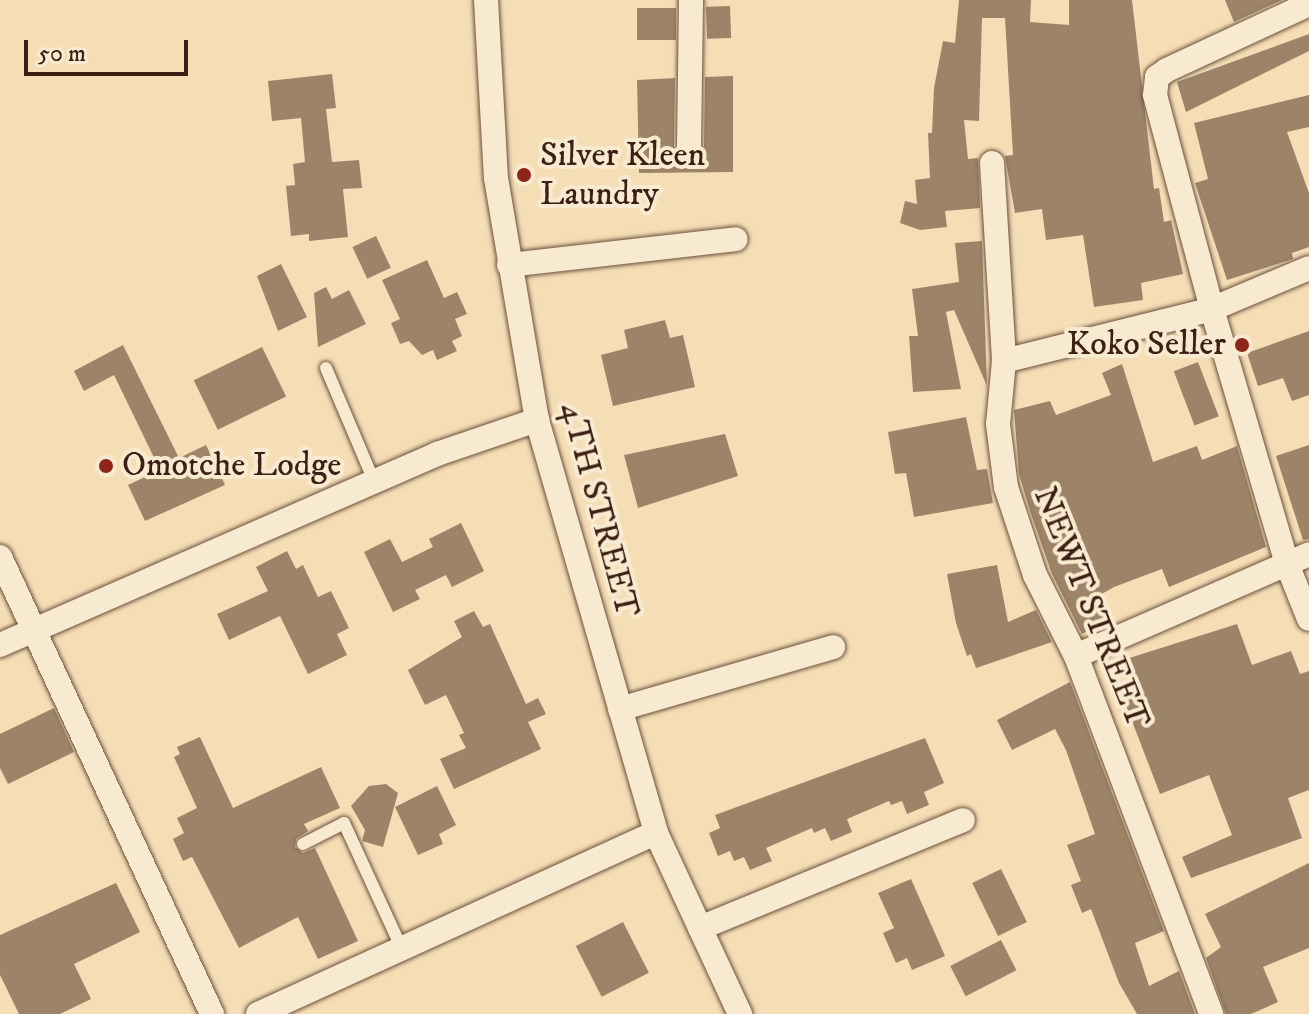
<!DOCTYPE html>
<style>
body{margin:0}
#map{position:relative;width:1309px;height:1014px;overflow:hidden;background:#f5deb6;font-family:"IM FELL DW Pica",serif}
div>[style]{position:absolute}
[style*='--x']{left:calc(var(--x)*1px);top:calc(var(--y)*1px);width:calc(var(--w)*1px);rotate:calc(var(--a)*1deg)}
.building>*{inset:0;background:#9d8368;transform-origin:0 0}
.roads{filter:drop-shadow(0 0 2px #6b503c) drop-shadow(0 0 2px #6b503c)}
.lane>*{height:12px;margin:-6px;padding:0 6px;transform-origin:6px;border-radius:6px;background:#f8ead0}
.street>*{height:24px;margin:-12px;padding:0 12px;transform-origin:12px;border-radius:12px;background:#f8ead0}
.dots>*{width:22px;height:22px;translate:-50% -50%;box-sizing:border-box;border:4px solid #f8ead0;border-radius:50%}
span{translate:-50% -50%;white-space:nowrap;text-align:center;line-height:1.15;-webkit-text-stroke:8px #f8ead0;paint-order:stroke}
.poi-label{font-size:34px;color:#3d2014}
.left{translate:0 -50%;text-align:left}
.right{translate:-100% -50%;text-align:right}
.street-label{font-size:34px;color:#3d2014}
.scale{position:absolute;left:24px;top:40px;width:164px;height:36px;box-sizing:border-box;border:4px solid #3d2014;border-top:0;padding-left:10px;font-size:24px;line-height:28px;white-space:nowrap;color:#3d2014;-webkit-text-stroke:6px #f8ead0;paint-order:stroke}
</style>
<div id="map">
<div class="building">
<div style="clip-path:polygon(959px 0,1031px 0,1030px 22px,1069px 25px,1069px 0,1132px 0,1154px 189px,1159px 188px,1164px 222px,1171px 220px,1183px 274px,1141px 283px,1143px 300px,1094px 307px,1083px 235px,1046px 240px,1042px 209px,1015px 213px,1005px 156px,1013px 155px,1005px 18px,982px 18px,979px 121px,964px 120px,968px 159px,978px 158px,980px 208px,945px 211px,947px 227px,920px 230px,900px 223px,905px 201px,917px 204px,915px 180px,930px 178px,928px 133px,932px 133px,934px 88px,943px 41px,955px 43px)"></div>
<div style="clip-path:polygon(1225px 0,1282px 0,1234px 22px)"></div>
<div style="left:730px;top:6px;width:32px;height:24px;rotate:88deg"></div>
<div style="left:637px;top:8px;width:39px;height:32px"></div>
<div style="clip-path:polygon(1309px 34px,1309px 51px,1186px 112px,1177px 82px)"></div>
<div style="clip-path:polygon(332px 74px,336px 108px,326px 109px,332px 162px,359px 160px,362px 188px,343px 189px,348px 237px,309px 241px,309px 234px,291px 236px,286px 186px,295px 185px,293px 164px,305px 162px,301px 118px,272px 121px,268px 81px)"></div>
<div style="clip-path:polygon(733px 76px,733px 172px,639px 173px,637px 80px,675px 78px,674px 146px,681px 157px,690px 160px,704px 146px,705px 77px)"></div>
<div style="clip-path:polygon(1309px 95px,1309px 127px,1287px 132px,1309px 193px,1309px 247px,1292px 253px,1293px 259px,1227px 280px,1195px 183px,1208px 179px,1194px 123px)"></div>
<div style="left:376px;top:236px;width:35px;height:26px;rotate:65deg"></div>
<div style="clip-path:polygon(982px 241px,987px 386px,954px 310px,946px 312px,961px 389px,913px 392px,909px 336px,918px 336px,912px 289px,959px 282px,955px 243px)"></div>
<div style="clip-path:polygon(427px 260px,444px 298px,457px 292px,467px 314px,455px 319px,462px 336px,452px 341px,457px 351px,437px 360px,433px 350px,422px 355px,409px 341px,400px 344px,391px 323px,400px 319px,382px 280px)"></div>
<div style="clip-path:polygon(281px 264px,307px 317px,278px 331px,257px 276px)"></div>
<div style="clip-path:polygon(326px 287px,332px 299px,349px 290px,366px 324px,318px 347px,314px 293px)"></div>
<div style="clip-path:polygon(665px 320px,670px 338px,683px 335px,695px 387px,613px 406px,601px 355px,628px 348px,624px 330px)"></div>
<div style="clip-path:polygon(1309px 331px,1309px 395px,1292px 401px,1283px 378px,1258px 386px,1247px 353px)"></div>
<div style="clip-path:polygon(123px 345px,179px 458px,206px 445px,225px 485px,145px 521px,128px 485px,160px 470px,114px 375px,84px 391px,74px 371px)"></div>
<div style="left:262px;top:347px;width:55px;height:76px;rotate:64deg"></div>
<div style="left:1198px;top:362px;width:58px;height:26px;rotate:69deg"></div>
<div style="clip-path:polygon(1122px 364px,1153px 462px,1197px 446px,1202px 460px,1237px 446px,1266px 547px,1169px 587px,1162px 569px,1114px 587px,1100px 595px,1112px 619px,1082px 634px,1052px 574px,1030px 511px,1019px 474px,1014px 410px,1050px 401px,1056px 415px,1111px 395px,1102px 373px)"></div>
<div style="clip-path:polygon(966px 417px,977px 470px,987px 469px,993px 503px,914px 517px,906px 473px,895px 474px,888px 432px)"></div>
<div style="clip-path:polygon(725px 434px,738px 476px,638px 508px,624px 455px)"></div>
<div style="clip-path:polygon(1309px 445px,1309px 539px,1303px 540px,1276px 456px)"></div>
<div style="clip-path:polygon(461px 523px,484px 571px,452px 587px,446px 575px,415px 590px,420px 599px,393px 612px,364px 552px,390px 539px,402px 562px,433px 547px,429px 539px)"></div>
<div style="clip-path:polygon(287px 551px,296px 569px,303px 565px,318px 597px,331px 591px,349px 628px,337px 634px,347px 655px,308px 674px,280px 616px,229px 640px,217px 614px,268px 591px,256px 567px)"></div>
<div style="clip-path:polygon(997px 565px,1008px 622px,1036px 610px,1052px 642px,976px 668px,971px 654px,967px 656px,956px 623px,947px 574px)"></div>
<div style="clip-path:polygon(474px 611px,483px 627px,490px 624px,526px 704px,538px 698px,546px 714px,528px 722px,541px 749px,454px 789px,440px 759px,466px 748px,459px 735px,464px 733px,446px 695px,425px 705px,408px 670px,462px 637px,454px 621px)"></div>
<div style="clip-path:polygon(1237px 624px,1252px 665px,1291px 651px,1300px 674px,1309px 671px,1309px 790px,1288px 798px,1302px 838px,1191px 878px,1182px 857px,1232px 835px,1209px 775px,1160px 794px,1122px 695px,1133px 691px,1123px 660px)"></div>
<div style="clip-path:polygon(1070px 682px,1164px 931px,1135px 943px,1149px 986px,1179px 971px,1195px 1014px,1137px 1014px,1119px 983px,1091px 909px,1082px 913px,1071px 885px,1081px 881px,1067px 845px,1095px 834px,1066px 750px,1055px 729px,1012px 750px,997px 720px)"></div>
<div style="clip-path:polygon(54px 708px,74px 752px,8px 784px,0 768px,0 734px)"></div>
<div style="clip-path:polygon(200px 737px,233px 808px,321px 767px,340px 808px,304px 824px,308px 831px,296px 839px,295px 847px,303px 853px,315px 848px,358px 941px,318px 959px,298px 917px,239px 948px,192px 857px,183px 861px,173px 839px,184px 833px,177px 818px,197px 808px,174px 757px,180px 754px,177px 747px)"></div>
<div style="clip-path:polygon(925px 738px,944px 783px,924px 792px,929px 805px,907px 814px,902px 801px,891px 805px,889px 801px,847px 819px,852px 832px,831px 841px,825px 828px,814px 833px,812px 828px,766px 848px,772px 861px,750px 870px,744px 857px,734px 861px,730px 851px,718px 856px,709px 833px,720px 828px,715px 815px)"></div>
<div style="clip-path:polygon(386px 784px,398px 793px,383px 847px,362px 841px,365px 830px,351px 806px,369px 786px)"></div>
<div style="clip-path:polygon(437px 786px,456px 825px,439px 834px,443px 844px,418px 855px,395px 807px)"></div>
<div style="clip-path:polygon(1309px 863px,1309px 948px,1263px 967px,1278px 1002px,1251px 1014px,1226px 1014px,1206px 958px,1221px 947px,1205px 914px)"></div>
<div style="left:1001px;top:869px;width:59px;height:32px;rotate:64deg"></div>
<div style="clip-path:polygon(911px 879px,945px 956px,912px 970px,907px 958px,896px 963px,883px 933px,894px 928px,878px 893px)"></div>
<div style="clip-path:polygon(116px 883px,140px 932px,74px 964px,91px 999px,60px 1014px,19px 1014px,0 975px,0 935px)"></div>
<div style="left:623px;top:922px;width:57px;height:53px;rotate:63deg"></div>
<div style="left:1001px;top:940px;width:34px;height:57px;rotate:63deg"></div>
</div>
<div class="roads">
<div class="lane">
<div style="--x:326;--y:368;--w:123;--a:67"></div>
<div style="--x:303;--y:844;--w:46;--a:-27.1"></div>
<div style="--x:344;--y:823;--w:139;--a:65.3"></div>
</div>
<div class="street">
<div style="--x:486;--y:0;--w:178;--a:86.8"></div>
<div style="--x:496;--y:178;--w:245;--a:80.4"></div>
<div style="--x:537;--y:420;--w:430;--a:73.9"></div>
<div style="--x:656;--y:833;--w:200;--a:65.1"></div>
<div style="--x:1309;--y:4;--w:157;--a:155.1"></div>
<div style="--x:1167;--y:70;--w:12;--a:145"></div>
<div style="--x:1157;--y:77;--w:18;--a:96"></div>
<div style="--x:1155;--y:95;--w:221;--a:75.1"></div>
<div style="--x:1212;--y:309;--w:266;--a:73.6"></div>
<div style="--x:1287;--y:564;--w:59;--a:68.2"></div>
<div style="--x:689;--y:145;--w:145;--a:-89.2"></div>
<div style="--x:992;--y:163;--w:198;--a:86.5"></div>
<div style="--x:1004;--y:361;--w:63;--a:95.4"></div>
<div style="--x:998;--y:424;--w:64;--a:82.8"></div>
<div style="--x:1006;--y:487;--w:93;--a:71.8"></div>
<div style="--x:1035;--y:575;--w:91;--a:63.2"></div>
<div style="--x:1076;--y:656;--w:383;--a:69.3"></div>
<div style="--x:509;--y:265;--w:228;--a:-6.5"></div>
<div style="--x:1004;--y:361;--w:214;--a:-14"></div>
<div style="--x:1212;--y:309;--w:105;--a:-22.9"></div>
<div style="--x:0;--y:557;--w:504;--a:65.11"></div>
<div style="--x:0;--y:645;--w:477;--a:-23.6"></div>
<div style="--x:437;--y:454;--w:106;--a:-18.8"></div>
<div style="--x:1076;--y:656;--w:254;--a:-23.6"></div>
<div style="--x:620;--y:709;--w:222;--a:-16.2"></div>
<div style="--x:700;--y:928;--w:284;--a:-22.3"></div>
<div style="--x:258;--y:1014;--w:437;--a:-24.5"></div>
</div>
</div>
<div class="dots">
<div style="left:524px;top:175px;background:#8f2418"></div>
<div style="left:1242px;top:345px;background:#8f2418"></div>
<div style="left:106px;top:466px;background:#8f2418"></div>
</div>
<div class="poi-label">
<span class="left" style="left:540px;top:175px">Silver Kleen<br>Laundry</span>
<span class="right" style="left:1226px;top:345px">Koko Seller</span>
<span class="left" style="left:122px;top:466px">Omotche Lodge</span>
</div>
<div class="street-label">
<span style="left:599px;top:510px;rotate:75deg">4TH STREET</span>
<span style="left:1091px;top:608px;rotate:68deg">NEWT STREET</span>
</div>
<div class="scale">50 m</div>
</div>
